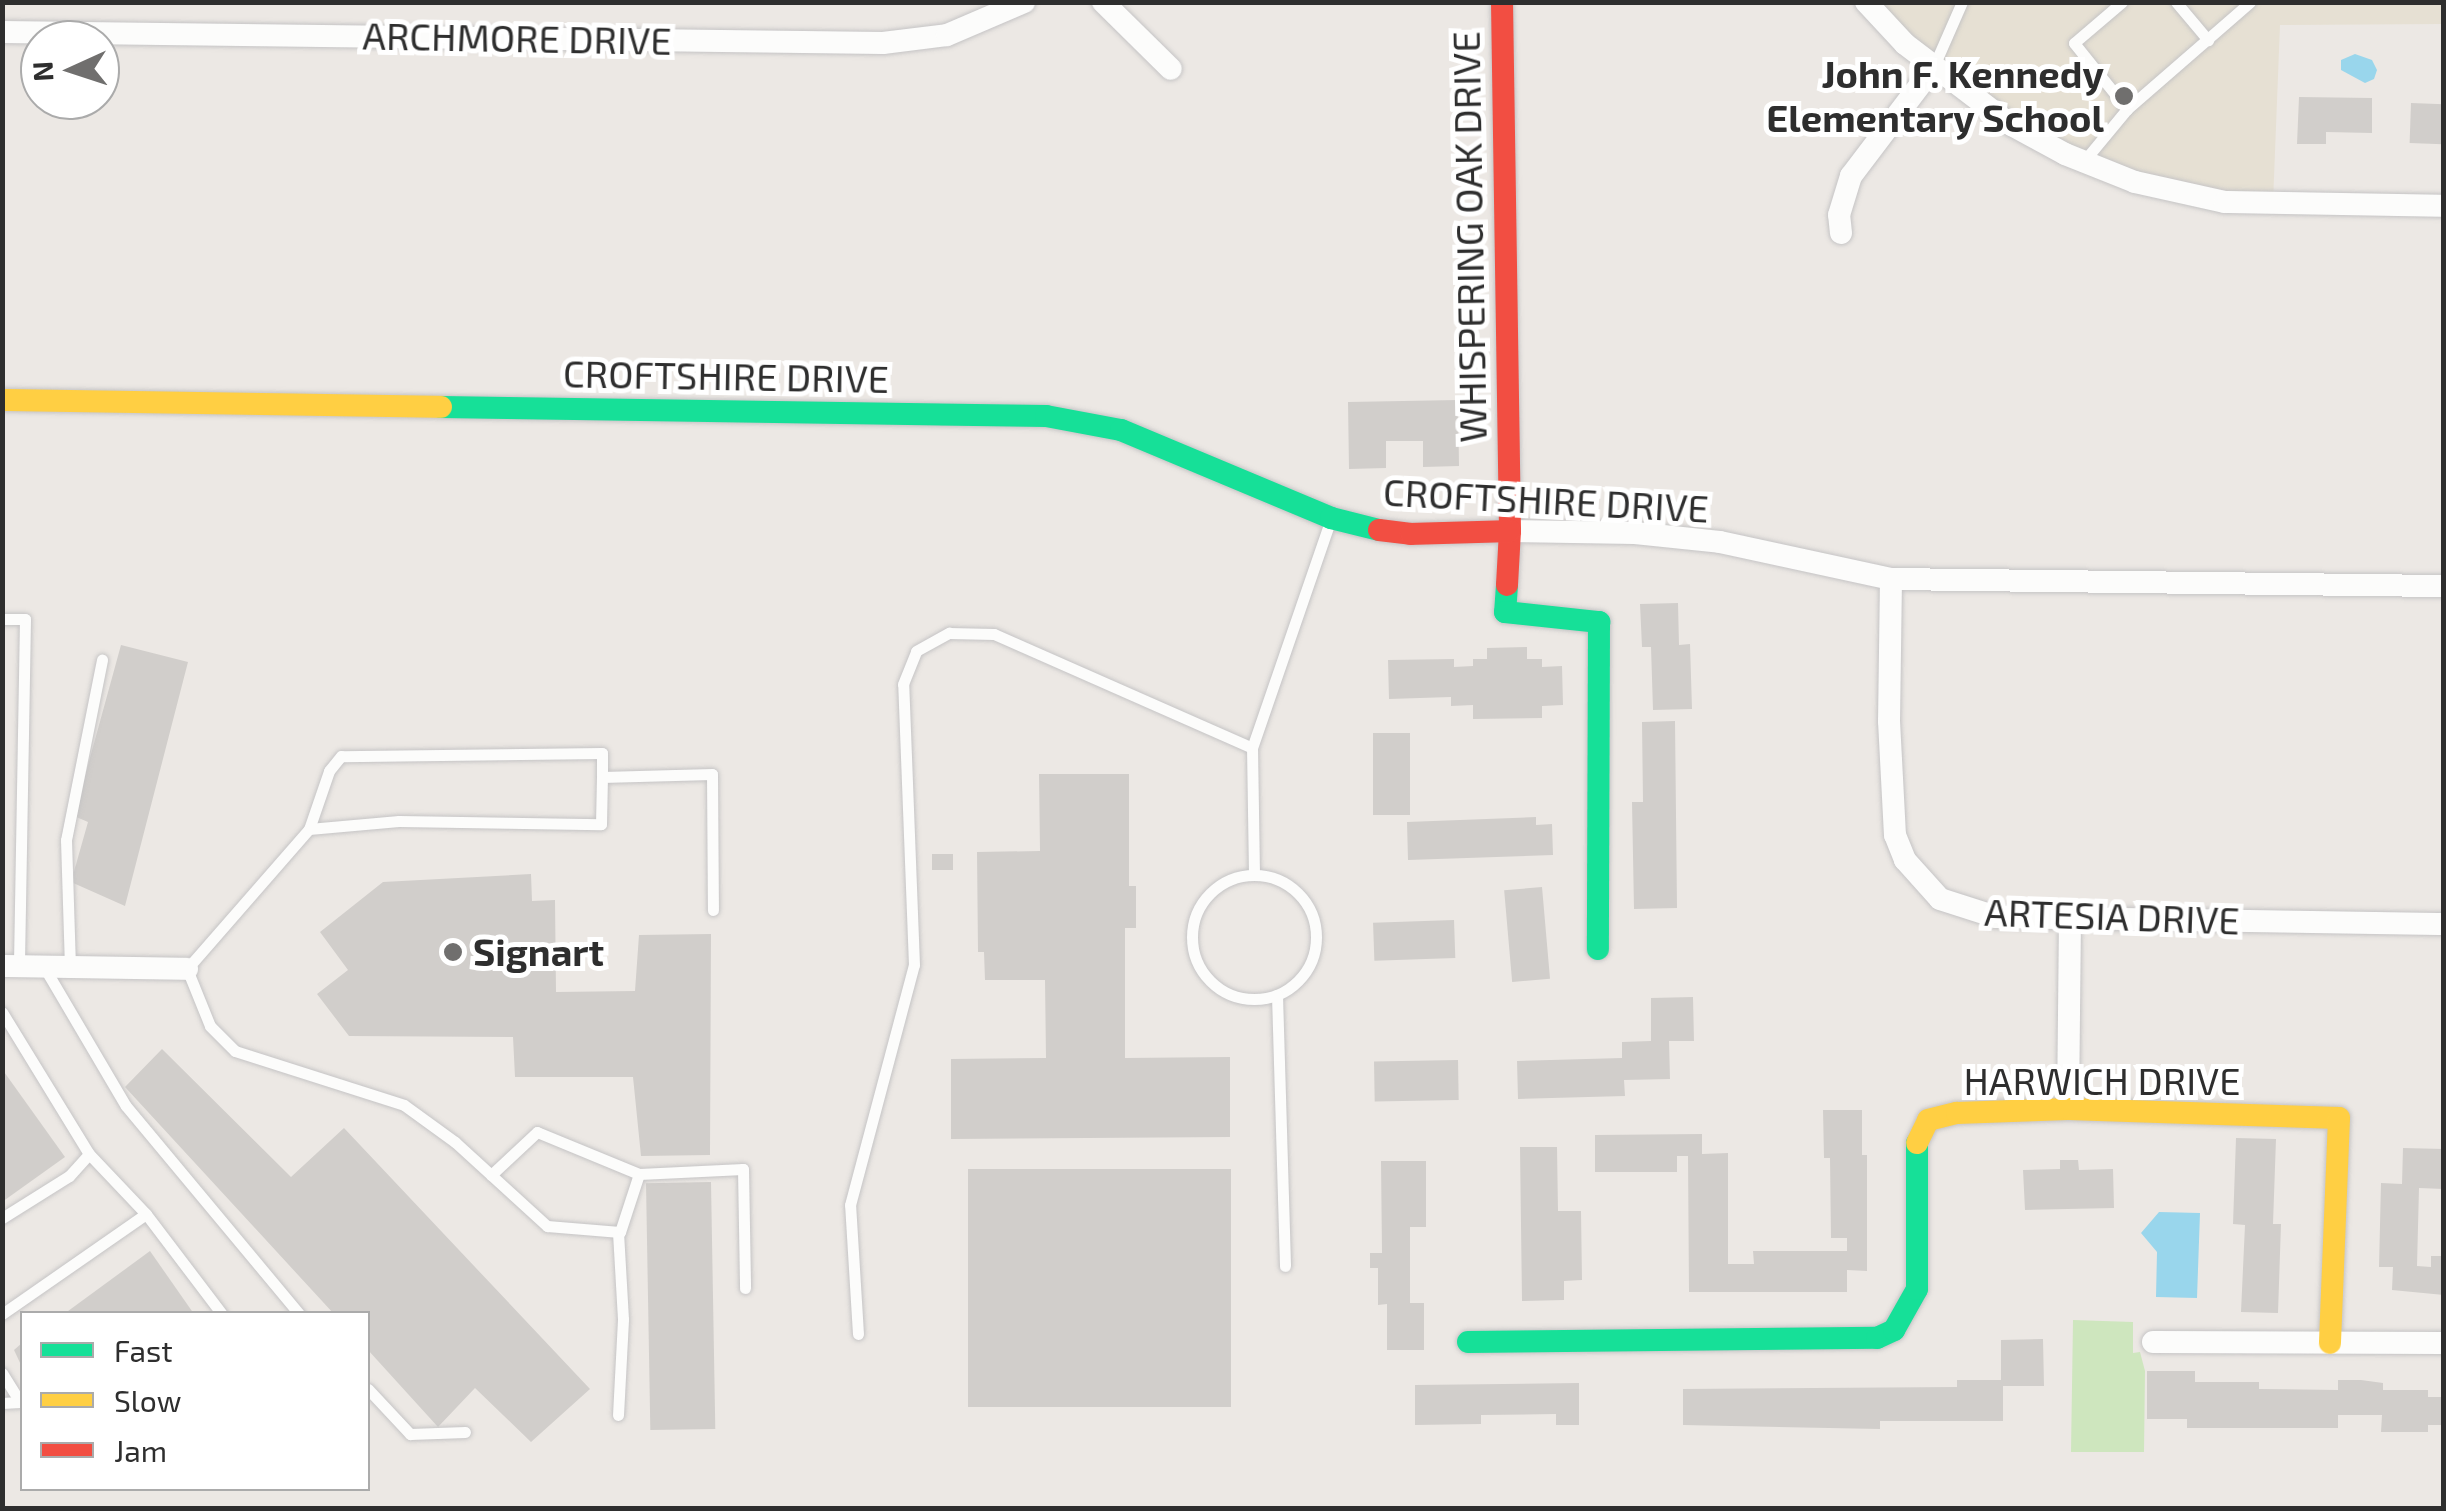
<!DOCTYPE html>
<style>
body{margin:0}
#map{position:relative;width:2446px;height:1511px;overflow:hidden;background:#ece8e4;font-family:"Exo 2",sans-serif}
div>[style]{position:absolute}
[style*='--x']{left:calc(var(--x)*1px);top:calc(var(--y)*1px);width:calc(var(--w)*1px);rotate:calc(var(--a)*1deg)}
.education>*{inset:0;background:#e6e0d3}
.green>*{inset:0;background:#cee6be}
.water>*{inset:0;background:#99d6ec}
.building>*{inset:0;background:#d1cecb;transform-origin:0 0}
.roads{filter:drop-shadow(0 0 2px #c5c4c5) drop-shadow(0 0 2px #c5c4c5)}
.lane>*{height:11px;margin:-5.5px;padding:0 5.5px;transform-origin:5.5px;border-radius:5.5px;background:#fcfcfb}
.lane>.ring{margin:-5.5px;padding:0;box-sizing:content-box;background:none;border:11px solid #fcfcfb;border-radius:50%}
.street>*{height:22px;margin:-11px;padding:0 11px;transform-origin:11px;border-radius:11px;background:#fcfcfb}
.fast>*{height:22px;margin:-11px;padding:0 11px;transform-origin:11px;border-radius:11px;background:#16e098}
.slow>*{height:22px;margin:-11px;padding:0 11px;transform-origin:11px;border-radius:11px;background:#ffcf43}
.jam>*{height:22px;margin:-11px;padding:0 11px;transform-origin:11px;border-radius:11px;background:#f24e42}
.dots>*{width:28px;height:28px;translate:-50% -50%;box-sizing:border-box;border:5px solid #fff;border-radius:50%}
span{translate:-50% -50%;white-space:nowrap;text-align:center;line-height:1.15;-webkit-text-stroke:10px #fff;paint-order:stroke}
.street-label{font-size:38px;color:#2e2e2e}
.poi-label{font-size:38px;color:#2e2e2e;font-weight:700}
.right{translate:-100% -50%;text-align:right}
.left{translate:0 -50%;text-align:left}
.frame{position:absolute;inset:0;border:5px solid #2e2e2e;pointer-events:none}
.legend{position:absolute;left:20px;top:1311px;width:350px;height:180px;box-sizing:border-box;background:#fff;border:2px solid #ababab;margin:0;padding:12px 18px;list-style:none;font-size:30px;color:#2e2e2e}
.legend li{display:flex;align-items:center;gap:20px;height:50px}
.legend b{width:50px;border:2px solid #ababab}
.north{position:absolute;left:20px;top:20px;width:100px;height:100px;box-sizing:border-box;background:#fff;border:2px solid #ababab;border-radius:50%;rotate:267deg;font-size:28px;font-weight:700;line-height:40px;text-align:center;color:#2e2e2e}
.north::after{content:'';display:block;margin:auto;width:35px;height:45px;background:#706f6e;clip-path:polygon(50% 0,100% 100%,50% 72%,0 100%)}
</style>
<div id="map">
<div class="education">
<div style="clip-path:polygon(2443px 2px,2444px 24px,2280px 25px,2273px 203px,2225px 202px,2065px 154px,1866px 3px)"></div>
</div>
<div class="green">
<div style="clip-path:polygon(2073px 1320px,2133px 1322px,2133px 1353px,2140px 1352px,2145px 1371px,2144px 1452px,2071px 1452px)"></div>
</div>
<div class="water">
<div style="clip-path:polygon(2355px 54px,2372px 60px,2377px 70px,2374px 79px,2365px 83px,2341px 70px,2341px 60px)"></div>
<div style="clip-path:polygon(2159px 1212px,2200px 1213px,2197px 1298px,2156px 1297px,2157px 1252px,2141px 1233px)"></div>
</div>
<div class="building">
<div style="clip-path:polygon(2299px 97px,2372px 98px,2372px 133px,2326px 132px,2326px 144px,2297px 144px)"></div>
<div style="left:2411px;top:103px;width:33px;height:40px;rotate:2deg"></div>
<div style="clip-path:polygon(1458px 400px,1459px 466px,1423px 467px,1423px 441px,1386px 441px,1386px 468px,1349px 469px,1348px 402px)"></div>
<div style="clip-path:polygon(1678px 603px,1679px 645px,1690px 644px,1692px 709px,1653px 710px,1651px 647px,1642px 647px,1640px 604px)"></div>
<div style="clip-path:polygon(121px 645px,188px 662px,125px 906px,71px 882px,88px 822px,74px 816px)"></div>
<div style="clip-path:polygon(1527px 647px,1527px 659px,1542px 659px,1542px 667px,1562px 666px,1563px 705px,1542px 706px,1542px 718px,1473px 719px,1473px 705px,1451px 706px,1451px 697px,1389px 699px,1388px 660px,1454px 659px,1454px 667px,1473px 666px,1473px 659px,1487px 659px,1487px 648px)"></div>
<div style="clip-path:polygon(1675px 721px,1677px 908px,1634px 909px,1632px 802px,1643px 802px,1642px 722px)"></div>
<div style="left:1373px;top:733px;width:37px;height:82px"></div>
<div style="clip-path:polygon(1039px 774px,1129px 774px,1129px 886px,1136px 886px,1136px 928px,1125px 928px,1125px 1058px,1230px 1057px,1230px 1137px,951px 1139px,951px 1059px,1046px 1058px,1045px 980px,985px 980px,984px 952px,978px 952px,977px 852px,1040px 851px)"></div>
<div style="clip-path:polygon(1536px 817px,1536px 825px,1552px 824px,1553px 855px,1408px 860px,1407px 822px)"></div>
<div style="left:932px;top:854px;width:21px;height:16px"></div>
<div style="clip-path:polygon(531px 874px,532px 901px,555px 900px,556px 992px,635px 991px,639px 935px,711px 934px,710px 1155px,641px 1156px,633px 1077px,515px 1077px,513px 1037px,349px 1036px,317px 994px,348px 970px,320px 932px,383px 882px)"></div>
<div style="left:1542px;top:887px;width:92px;height:38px;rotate:85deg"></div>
<div style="left:1454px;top:920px;width:38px;height:81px;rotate:88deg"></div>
<div style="clip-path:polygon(1693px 997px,1694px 1041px,1669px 1041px,1670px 1079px,1624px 1080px,1625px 1096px,1518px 1099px,1517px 1061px,1622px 1058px,1622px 1042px,1651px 1041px,1651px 998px)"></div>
<div style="clip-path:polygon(162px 1049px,291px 1177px,344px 1128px,590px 1389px,531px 1442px,475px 1388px,438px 1427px,368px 1350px,368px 1314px,334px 1314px,125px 1087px)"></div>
<div style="left:1458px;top:1060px;width:40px;height:84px;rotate:89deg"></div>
<div style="clip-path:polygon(2px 1069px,65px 1157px,2px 1202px)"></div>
<div style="clip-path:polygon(1823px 1110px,1862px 1110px,1862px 1155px,1867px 1155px,1867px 1271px,1847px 1270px,1847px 1292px,1689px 1292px,1688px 1156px,1677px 1156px,1677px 1172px,1595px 1172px,1595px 1135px,1702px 1134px,1702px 1154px,1728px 1153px,1728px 1264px,1754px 1264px,1753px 1251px,1847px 1251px,1847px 1238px,1831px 1238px,1830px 1158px,1824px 1158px)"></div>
<div style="clip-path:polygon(2236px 1138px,2276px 1139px,2273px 1224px,2281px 1224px,2278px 1313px,2241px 1312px,2245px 1225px,2233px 1224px)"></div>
<div style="clip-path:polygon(1520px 1147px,1557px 1147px,1558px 1211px,1581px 1211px,1582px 1280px,1564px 1281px,1564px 1300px,1522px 1301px)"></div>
<div style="clip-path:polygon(2403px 1148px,2444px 1149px,2444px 1189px,2419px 1188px,2417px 1266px,2431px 1267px,2431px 1256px,2444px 1256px,2444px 1295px,2392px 1290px,2393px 1267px,2379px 1267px,2381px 1183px,2402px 1184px)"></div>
<div style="clip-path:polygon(2060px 1160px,2078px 1160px,2079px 1170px,2113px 1169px,2114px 1208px,2025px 1210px,2023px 1170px,2060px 1169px)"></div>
<div style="clip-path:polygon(1381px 1161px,1426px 1161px,1426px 1227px,1410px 1227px,1410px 1303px,1424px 1303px,1424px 1350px,1387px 1350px,1387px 1304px,1378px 1305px,1378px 1268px,1370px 1268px,1370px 1253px,1382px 1253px)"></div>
<div style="left:1231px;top:1169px;width:238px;height:263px;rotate:90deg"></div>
<div style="left:711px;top:1182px;width:247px;height:65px;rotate:89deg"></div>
<div style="clip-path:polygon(150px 1251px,194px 1314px,64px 1314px)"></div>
<div style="clip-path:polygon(2043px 1339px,2044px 1386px,2003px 1386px,2003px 1421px,1880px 1421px,1880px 1429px,1683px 1425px,1683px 1389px,1957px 1387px,1957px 1380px,2001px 1380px,2001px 1340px)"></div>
<div style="clip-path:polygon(22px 1343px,22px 1367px,14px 1350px)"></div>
<div style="clip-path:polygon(2147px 1371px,2195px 1371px,2195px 1382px,2259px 1382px,2259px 1389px,2338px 1390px,2338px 1380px,2361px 1380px,2383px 1383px,2383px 1390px,2428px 1390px,2428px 1397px,2444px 1397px,2444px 1425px,2428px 1425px,2428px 1432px,2381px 1432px,2382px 1415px,2338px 1415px,2338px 1428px,2187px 1428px,2187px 1419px,2147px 1419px)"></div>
<div style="clip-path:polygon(1579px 1383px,1579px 1425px,1556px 1425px,1556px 1414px,1481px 1415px,1481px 1424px,1415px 1425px,1415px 1385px)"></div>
</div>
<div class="roads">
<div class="lane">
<div style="--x:2122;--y:2;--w:63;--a:139.5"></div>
<div style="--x:2074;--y:43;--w:85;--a:51.2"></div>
<div style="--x:2176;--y:2;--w:50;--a:49.9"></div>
<div style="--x:1933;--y:68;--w:72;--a:-66.3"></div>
<div style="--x:2084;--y:161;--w:67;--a:-50.4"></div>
<div style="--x:2127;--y:109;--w:163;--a:-41"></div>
<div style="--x:2;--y:619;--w:23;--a:0"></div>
<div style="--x:25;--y:619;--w:347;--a:91"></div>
<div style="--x:602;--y:777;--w:24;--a:-90"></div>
<div style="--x:602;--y:753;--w:261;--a:179.3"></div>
<div style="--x:341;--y:756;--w:19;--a:129"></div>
<div style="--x:329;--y:771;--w:61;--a:109"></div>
<div style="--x:309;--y:829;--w:186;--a:131.1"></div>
<div style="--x:187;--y:969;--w:61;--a:68"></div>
<div style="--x:210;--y:1026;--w:35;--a:45"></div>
<div style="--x:235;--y:1051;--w:177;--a:17.7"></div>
<div style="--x:404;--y:1105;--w:63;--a:36"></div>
<div style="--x:455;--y:1142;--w:125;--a:42.4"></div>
<div style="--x:547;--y:1226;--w:73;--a:4.7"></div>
<div style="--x:620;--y:1232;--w:61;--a:-71.9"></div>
<div style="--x:639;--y:1174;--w:104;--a:-2.8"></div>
<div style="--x:743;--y:1169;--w:119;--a:89"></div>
<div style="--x:309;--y:829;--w:90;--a:-5.1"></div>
<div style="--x:399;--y:821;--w:202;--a:0.9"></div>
<div style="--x:601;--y:824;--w:47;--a:-88.8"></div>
<div style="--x:602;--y:777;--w:110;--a:-1.6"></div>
<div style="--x:712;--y:774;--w:136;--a:89.6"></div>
<div style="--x:1254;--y:874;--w:126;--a:-90.9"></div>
<div style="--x:1252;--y:748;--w:239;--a:-71"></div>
<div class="ring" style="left:1192px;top:875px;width:113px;height:113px"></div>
<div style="--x:44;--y:967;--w:161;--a:59.5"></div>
<div style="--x:126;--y:1106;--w:271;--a:50.2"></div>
<div style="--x:70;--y:967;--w:127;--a:-91.8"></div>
<div style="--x:66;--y:840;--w:184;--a:-78.7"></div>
<div style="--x:1277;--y:995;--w:271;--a:88.3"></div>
<div style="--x:2;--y:1012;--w:167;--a:58.5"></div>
<div style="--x:89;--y:1154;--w:30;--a:132"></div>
<div style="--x:69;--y:1176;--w:79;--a:147.9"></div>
<div style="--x:491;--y:1175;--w:63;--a:-43.1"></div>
<div style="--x:537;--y:1132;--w:110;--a:22.4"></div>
<div style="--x:146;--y:1214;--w:126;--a:52.8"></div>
<div style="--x:2;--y:1314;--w:175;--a:-34.8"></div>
<div style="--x:146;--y:1214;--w:83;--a:-133.5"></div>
<div style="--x:858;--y:1334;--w:129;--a:-93.5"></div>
<div style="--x:850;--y:1205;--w:248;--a:-75.1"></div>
<div style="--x:914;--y:965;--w:281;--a:-92.2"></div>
<div style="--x:903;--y:684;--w:35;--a:-68"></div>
<div style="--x:916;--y:651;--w:38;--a:-29"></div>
<div style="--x:949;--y:633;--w:45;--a:1.3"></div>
<div style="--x:994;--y:634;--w:282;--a:23.8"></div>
<div style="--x:2;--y:1373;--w:34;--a:58"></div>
<div style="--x:20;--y:1402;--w:18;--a:177"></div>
<div style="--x:368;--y:1389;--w:62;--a:47"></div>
<div style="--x:410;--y:1434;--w:55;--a:-2.1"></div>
<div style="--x:618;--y:1415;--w:96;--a:-87"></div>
<div style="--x:623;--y:1319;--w:86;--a:-93.3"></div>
</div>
<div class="street">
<div style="--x:1103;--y:2;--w:95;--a:44.6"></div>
<div style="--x:1866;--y:2;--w:57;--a:47.1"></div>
<div style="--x:1905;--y:44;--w:132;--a:37.3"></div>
<div style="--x:2010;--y:124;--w:63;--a:28.6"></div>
<div style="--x:2065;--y:154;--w:75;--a:21.8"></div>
<div style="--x:2135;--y:182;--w:92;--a:12.5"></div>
<div style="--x:2225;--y:202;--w:219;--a:1"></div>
<div style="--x:2;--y:32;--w:881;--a:0.72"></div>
<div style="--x:883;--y:43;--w:64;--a:-7.1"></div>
<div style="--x:947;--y:35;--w:84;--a:-23.2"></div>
<div style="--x:1841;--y:233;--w:18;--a:-96"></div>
<div style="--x:1839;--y:215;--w:41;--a:-72.9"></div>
<div style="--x:1851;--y:176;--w:136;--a:-52.8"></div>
<div style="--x:1510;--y:531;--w:125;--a:0.9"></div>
<div style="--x:1635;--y:533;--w:85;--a:6"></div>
<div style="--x:1720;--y:542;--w:175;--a:12.2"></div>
<div style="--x:1891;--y:579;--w:553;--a:0.73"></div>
<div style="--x:1891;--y:579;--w:142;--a:90.8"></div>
<div style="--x:1889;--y:721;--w:114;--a:87"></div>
<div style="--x:1895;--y:835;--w:27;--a:68"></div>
<div style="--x:1905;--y:860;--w:52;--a:48.1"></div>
<div style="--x:1940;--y:899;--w:59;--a:17.8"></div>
<div style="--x:1996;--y:917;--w:448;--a:0.9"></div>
<div style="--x:2;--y:966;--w:185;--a:0.9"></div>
<div style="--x:2068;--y:1109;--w:189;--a:-89.4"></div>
<div style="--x:2153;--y:1342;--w:291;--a:0.2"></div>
</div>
<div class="fast">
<div style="--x:441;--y:407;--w:605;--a:0.85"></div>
<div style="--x:1046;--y:416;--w:76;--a:10.6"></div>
<div style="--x:1121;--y:430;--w:228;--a:22.7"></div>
<div style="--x:1331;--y:518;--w:49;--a:14"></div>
<div style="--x:1507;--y:585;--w:27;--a:94"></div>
<div style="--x:1505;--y:612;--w:95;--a:6.1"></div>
<div style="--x:1599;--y:622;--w:327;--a:90.2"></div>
<div style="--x:1468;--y:1342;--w:409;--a:-0.6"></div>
<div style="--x:1877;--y:1338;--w:19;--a:-25"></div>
<div style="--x:1894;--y:1330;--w:47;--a:-60.7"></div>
<div style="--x:1917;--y:1289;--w:146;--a:-90"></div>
</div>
<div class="slow">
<div style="--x:2;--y:400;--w:439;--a:0.9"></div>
<div style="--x:1917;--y:1143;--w:25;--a:-64"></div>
<div style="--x:1928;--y:1120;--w:30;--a:-14"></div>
<div style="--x:1957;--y:1113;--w:111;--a:-2.1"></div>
<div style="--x:2068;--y:1109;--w:271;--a:1.9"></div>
<div style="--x:2339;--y:1118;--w:225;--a:92.3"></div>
</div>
<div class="jam">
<div style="--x:1502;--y:2;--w:529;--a:89.13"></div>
<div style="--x:1510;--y:531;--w:54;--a:93.2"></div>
<div style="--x:1379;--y:530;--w:32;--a:7"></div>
<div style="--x:1411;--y:534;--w:99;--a:-1.7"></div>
</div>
</div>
<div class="dots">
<div style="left:2124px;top:96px;background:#706f6e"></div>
<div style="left:453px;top:952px;background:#706f6e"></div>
</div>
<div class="street-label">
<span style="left:517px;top:38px;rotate:1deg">ARCHMORE DRIVE</span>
<span style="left:1469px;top:237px;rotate:-91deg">WHISPERING OAK DRIVE</span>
<span style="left:726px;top:376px;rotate:1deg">CROFTSHIRE DRIVE</span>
<span style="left:1546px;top:500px;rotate:3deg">CROFTSHIRE DRIVE</span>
<span style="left:2112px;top:916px;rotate:2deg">ARTESIA DRIVE</span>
<span style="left:2102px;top:1081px">HARWICH DRIVE</span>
</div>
<div class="poi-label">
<span class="right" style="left:2104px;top:96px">John F. Kennedy<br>Elementary School</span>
<span class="left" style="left:473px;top:952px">Signart</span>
</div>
<div class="frame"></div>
<ul class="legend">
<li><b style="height:12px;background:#16e098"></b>Fast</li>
<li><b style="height:12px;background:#ffcf43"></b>Slow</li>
<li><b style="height:12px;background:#f24e42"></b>Jam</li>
</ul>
<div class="north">N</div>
</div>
